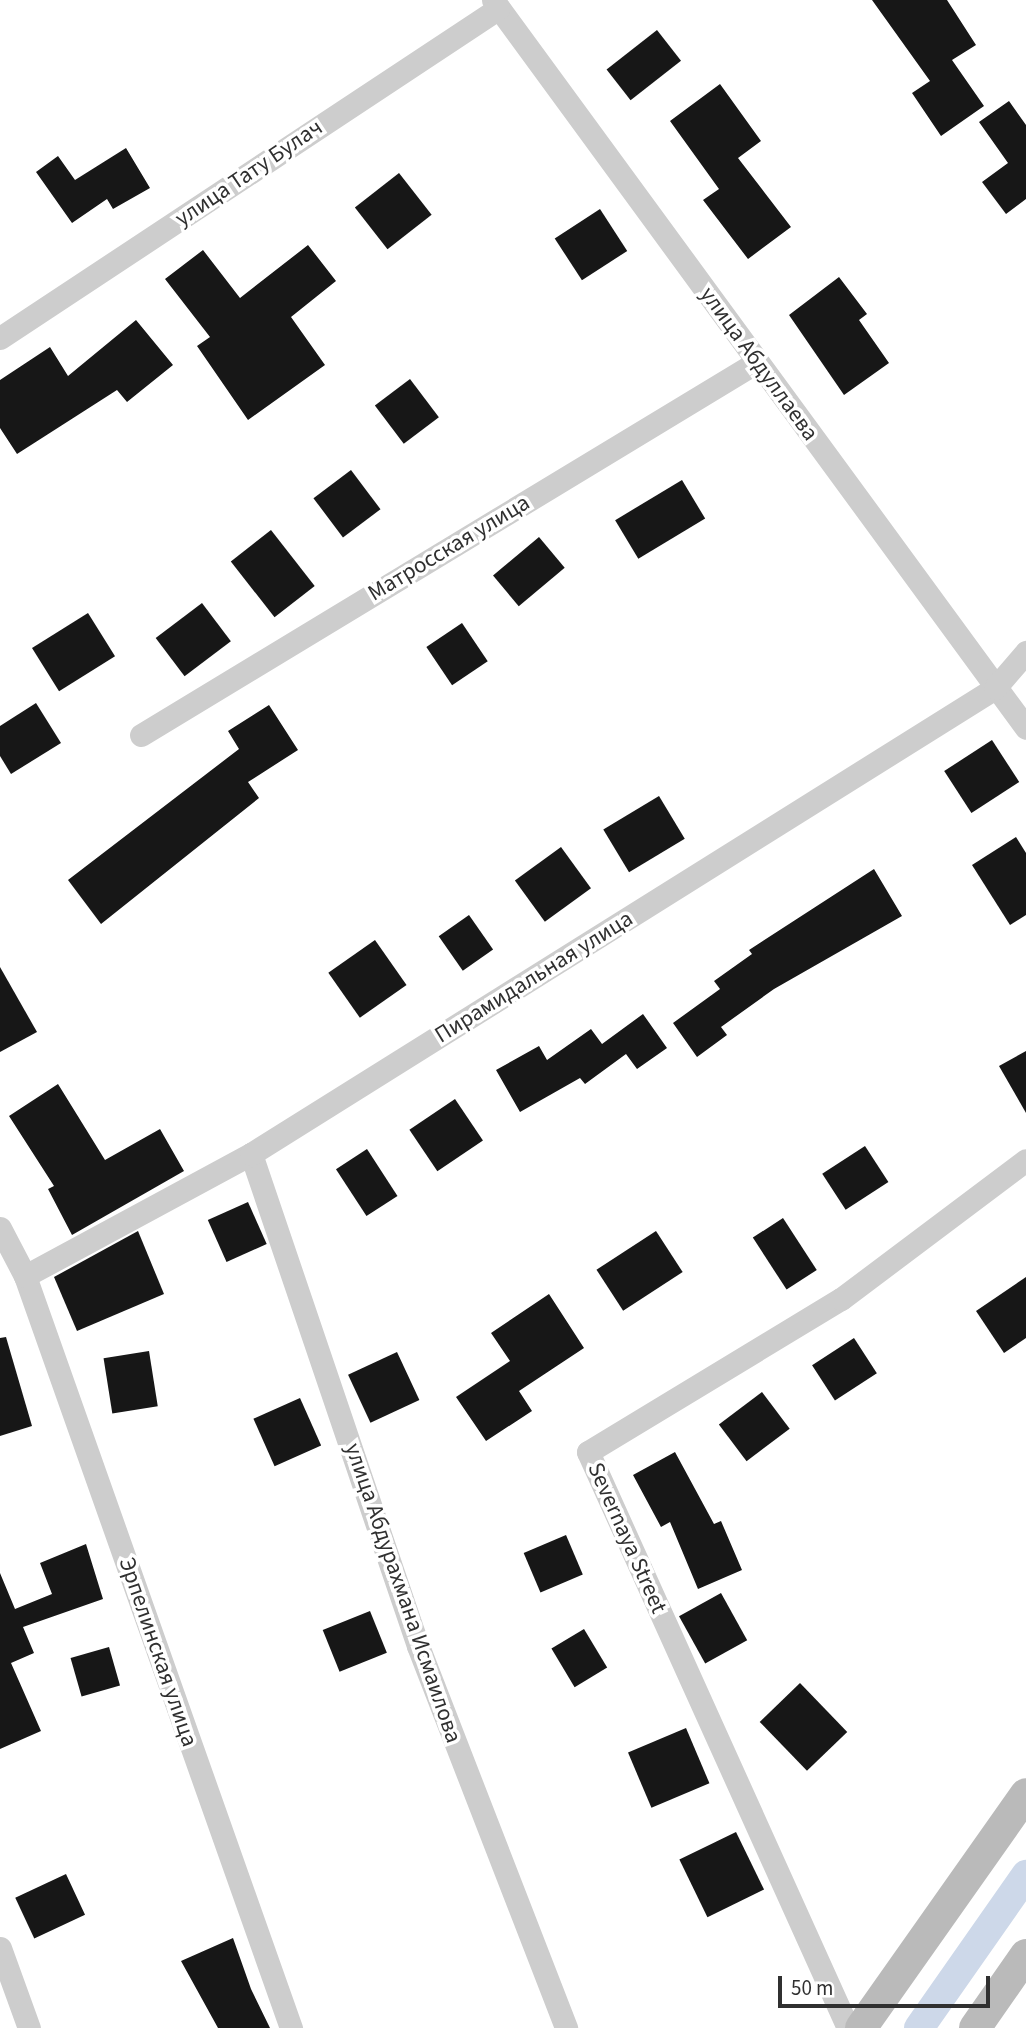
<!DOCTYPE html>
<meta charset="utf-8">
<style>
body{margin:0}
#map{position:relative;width:1026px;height:2028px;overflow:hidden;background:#fff;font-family:"Source Sans 3",sans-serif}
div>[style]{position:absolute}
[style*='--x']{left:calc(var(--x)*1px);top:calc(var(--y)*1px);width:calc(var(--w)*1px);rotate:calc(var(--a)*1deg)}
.canal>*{height:30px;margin:-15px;padding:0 15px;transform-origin:15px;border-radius:15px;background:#cdd8e9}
.building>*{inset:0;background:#171717;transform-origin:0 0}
.minor>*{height:23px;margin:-11.5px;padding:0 11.5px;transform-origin:11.5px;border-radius:11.5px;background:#cdcdcd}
.secondary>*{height:32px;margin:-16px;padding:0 16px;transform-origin:16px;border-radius:16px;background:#bababa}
span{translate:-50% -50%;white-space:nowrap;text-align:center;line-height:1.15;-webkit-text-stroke:7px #fff;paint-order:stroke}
.street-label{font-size:23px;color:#303030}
.scale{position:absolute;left:778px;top:1976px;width:212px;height:32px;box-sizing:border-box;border:4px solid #303030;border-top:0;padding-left:9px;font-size:21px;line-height:24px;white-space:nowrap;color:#303030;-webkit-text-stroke:5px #fff;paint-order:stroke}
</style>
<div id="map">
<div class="canal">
<div style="--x:919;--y:2028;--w:187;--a:-55"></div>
</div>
<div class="building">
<div style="clip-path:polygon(872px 0,947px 0,976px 45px,952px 60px,984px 106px,941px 136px,912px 93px,930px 81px)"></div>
<div style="left:657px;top:30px;width:39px;height:64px;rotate:52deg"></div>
<div style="clip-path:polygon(720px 84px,761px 141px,738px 158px,791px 227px,748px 259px,703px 200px,719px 189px,670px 121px)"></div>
<div style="clip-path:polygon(1009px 101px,1026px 125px,1026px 199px,1006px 214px,982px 182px,1008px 163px,979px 122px)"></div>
<div style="clip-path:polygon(126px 148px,150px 188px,113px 209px,107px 199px,72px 223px,36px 172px,58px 156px,75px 180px)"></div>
<div style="left:399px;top:173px;width:53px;height:56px;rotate:52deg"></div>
<div style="left:600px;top:209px;width:50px;height:54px;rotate:57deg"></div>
<div style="clip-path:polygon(308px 245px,336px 281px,291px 317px,325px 365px,248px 420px,197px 346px,210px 337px,165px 279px,203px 250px,240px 298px)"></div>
<div style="clip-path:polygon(839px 277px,867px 314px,859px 320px,889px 363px,844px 395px,789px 315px)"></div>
<div style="clip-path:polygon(136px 320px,173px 365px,127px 402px,117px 390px,17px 454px,0 428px,0 380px,50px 347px,68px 376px)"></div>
<div style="left:410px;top:379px;width:48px;height:44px;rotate:53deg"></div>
<div style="left:351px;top:470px;width:49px;height:47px;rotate:53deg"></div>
<div style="left:682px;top:480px;width:45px;height:78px;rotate:59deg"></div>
<div style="left:271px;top:530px;width:71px;height:51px;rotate:52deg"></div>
<div style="left:539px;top:537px;width:40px;height:60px;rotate:50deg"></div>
<div style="left:202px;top:603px;width:48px;height:58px;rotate:53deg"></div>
<div style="left:88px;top:613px;width:51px;height:66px;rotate:58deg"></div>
<div style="left:462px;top:623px;width:46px;height:43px;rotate:56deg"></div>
<div style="clip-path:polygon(36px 703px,61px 743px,11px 774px,0 756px,0 726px)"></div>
<div style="clip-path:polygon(269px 705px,298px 750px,248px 782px,259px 798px,101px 924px,68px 880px,239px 749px,228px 731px)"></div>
<div style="left:992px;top:740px;width:50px;height:57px;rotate:57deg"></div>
<div style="left:659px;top:796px;width:50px;height:65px;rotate:59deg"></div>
<div style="clip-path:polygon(1016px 837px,1026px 853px,1026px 915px,1010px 925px,972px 865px)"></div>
<div style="left:561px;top:847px;width:51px;height:57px;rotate:54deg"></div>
<div style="clip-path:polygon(874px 869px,902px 916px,774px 989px,721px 1027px,727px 1035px,697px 1057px,673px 1023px,720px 989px,714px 981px,752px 954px,749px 950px)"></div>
<div style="left:469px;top:915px;width:42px;height:37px;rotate:55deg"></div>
<div style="left:375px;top:940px;width:55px;height:57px;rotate:55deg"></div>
<div style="clip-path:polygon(0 967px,37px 1032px,0 1052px)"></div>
<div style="clip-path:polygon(643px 1014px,667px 1048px,637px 1069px,626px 1054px,585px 1084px,580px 1078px,520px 1112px,496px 1070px,539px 1046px,547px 1060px,591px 1029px,602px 1044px)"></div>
<div style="clip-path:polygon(1026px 1051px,1026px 1113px,999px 1066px)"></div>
<div style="clip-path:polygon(58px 1084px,105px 1160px,160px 1129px,184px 1171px,72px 1235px,48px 1189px,54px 1186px,9px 1116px)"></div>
<div style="left:455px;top:1099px;width:50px;height:55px;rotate:56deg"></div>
<div style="left:865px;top:1146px;width:43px;height:51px;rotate:57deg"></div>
<div style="left:367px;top:1149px;width:56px;height:37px;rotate:57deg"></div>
<div style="left:248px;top:1202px;width:46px;height:44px;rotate:66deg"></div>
<div style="left:783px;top:1218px;width:62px;height:36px;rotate:57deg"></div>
<div style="clip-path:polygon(138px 1231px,164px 1294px,77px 1331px,54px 1277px)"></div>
<div style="left:656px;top:1231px;width:49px;height:71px;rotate:57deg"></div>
<div style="clip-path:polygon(1026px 1277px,1026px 1338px,1004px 1353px,976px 1311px)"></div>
<div style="clip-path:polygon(549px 1294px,584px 1348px,519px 1391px,532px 1411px,486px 1441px,456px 1397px,510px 1361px,491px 1333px)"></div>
<div style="clip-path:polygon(6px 1337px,32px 1426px,0 1436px,0 1338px)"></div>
<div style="left:854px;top:1338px;width:42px;height:50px;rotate:57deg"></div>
<div style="left:149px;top:1351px;width:56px;height:46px;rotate:81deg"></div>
<div style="left:397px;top:1352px;width:53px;height:54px;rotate:65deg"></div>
<div style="left:762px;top:1392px;width:46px;height:54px;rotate:53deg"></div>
<div style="left:300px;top:1398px;width:52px;height:51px;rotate:66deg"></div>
<div style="clip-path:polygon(675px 1452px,714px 1524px,721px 1521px,742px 1570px,698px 1589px,670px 1522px,661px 1527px,633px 1475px)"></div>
<div style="left:566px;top:1535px;width:43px;height:46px;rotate:67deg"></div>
<div style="clip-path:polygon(86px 1544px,103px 1599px,23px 1627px,34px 1653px,11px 1663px,41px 1731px,0 1749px,0 1573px,15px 1609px,52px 1594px,40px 1563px)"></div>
<div style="left:721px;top:1593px;width:54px;height:48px;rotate:61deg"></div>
<div style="left:370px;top:1611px;width:45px;height:51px;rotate:68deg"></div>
<div style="left:584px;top:1629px;width:45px;height:38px;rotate:59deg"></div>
<div style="left:109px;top:1647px;width:40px;height:40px;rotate:74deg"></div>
<div style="left:800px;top:1683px;width:68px;height:56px;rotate:46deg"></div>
<div style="left:686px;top:1728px;width:60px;height:63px;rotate:67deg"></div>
<div style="left:736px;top:1832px;width:64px;height:63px;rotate:64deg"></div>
<div style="left:66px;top:1874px;width:45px;height:56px;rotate:65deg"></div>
<div style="clip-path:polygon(233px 1938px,251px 1989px,270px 2028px,218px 2028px,181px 1961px)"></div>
</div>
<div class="minor">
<div style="--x:493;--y:0;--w:902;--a:53.79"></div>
<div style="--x:0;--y:338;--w:598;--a:-33.48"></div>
<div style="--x:141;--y:735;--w:720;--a:-31.2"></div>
<div style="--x:251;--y:1154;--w:520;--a:71.25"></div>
<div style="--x:418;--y:1646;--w:410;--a:68.8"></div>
<div style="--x:0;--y:1228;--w:54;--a:62.5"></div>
<div style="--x:25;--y:1276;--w:798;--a:70.52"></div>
<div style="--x:25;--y:1276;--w:257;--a:-28.4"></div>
<div style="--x:251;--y:1154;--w:878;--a:-32.06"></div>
<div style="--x:995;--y:688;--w:48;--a:-49.3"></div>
<div style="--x:0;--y:1948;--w:85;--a:70.1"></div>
<div style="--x:848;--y:2028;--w:632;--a:-114.29"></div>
<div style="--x:588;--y:1452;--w:296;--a:-31.2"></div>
<div style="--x:841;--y:1299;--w:231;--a:-36.9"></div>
</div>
<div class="secondary">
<div style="--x:861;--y:2028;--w:286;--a:-54.8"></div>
<div style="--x:975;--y:2028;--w:89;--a:-55.1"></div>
</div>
<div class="street-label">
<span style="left:249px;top:173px;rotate:-34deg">улица Тату Булач</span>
<span style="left:759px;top:364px;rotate:54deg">улица Абдуллаева</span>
<span style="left:449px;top:548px;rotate:-31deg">Матросская улица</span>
<span style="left:534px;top:977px;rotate:-32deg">Пирамидальная улица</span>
<span style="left:627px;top:1538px;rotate:66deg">Severnaya Street</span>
<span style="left:403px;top:1593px;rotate:71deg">улица Абдурахмана Исмаилова</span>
<span style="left:158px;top:1652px;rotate:71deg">Эрпелинская улица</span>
</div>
<div class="scale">50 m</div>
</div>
